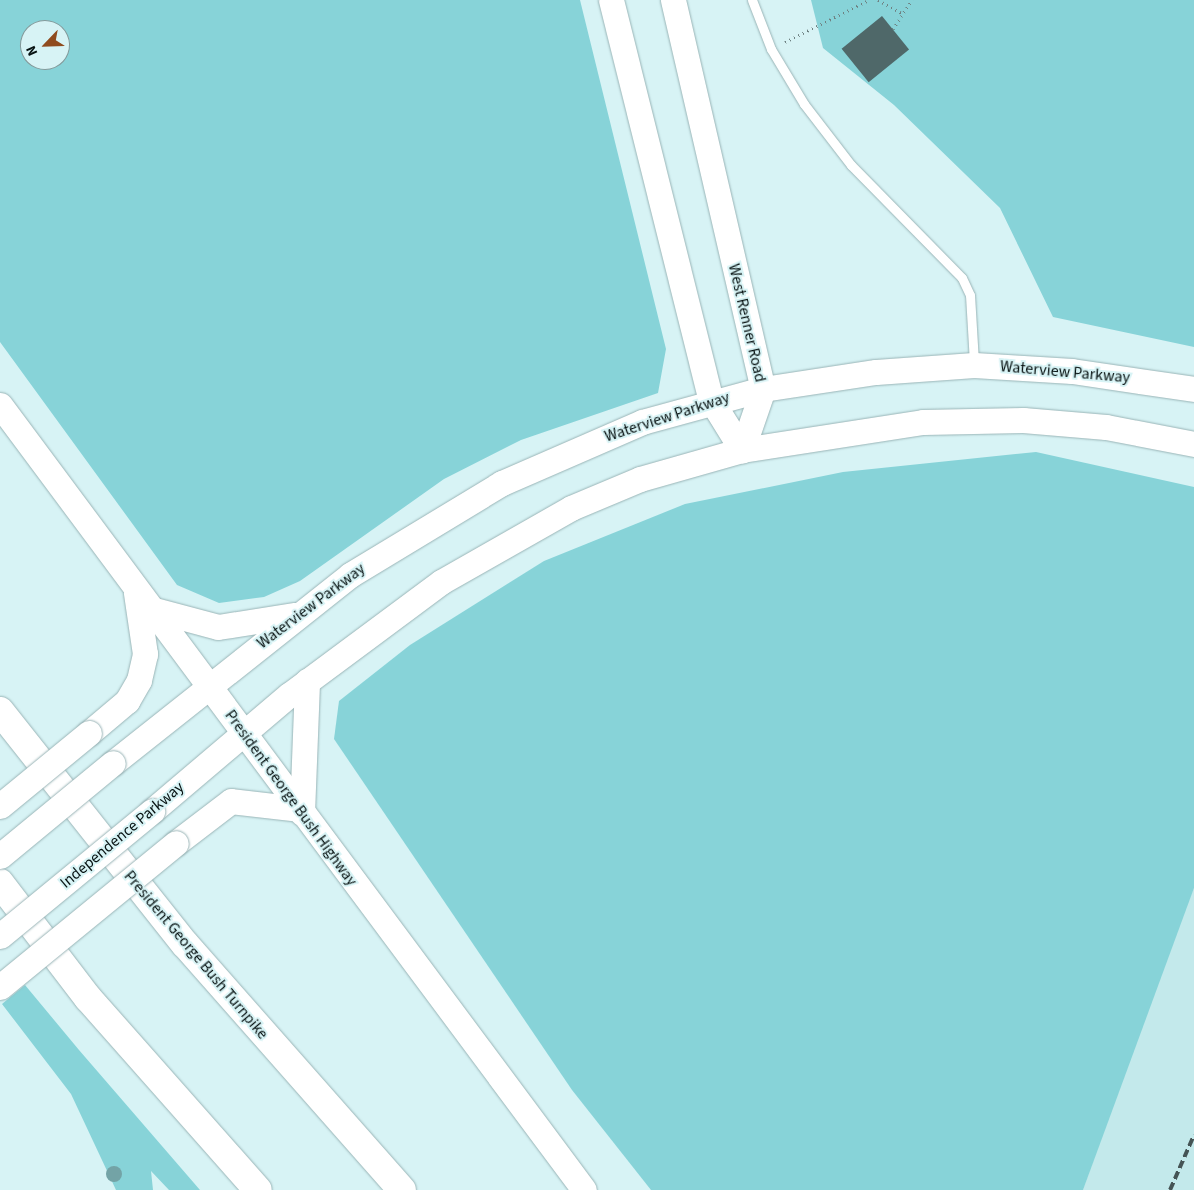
<!DOCTYPE html>
<style>
body{margin:0}
#map{position:relative;width:1194px;height:1190px;overflow:hidden;background:#d7f3f5;font-family:"Source Sans 3",sans-serif}
div>[style]{position:absolute}
[style*='--x']{left:calc(var(--x)*1px);top:calc(var(--y)*1px);width:calc(var(--w)*1px);rotate:calc(var(--a)*1deg)}
.built>*{inset:0;background:#c3e9eb}
.green>*{inset:0;background:#87d3d8}
.building>*{inset:0;background:#4f6869;transform-origin:0 0}
.path>*{height:3px;margin-top:-1.5px;transform-origin:0;background:repeating-linear-gradient(90deg,#6e8182 0 1px,transparent 0 5px)}
.roads{filter:drop-shadow(0 0 1px #99b4b6) drop-shadow(0 0 1px #99b4b6)}
.service>*{height:9px;margin:-4.5px;padding:0 4.5px;transform-origin:4.5px;border-radius:4.5px;background:#fff}
.secondary>*{height:25px;margin:-12.5px;padding:0 12.5px;transform-origin:12.5px;border-radius:12.5px;background:#fff}
.motorway>*{height:28px;margin:-14px;padding:0 14px;transform-origin:14px;border-radius:14px;background:#fff}
.rail>*{height:4px;margin-top:-2px;transform-origin:0;background:repeating-linear-gradient(90deg,#455455 0 8px,transparent 0 12px)}
.bridges{filter:drop-shadow(0 0 1px #99b4b6) drop-shadow(0 0 1px #99b4b6)}
.secondary-bridge>*{height:25px;margin:-12.5px;padding:0 12.5px;transform-origin:12.5px;border-radius:12.5px;background:#fff}
.trees>*{width:16px;height:16px;margin:-8px;border-radius:50%;background:#73a3a6}
span{translate:-50% -50%;white-space:nowrap;text-align:center;line-height:1.15;-webkit-text-stroke:4px #d7f3f5;paint-order:stroke}
.street-label{font-size:16px;color:#071111}
.north{position:absolute;left:20px;top:20px;width:50px;height:50px;box-sizing:border-box;background:#d7f3f5;border:1px solid #84999a;border-radius:50%;rotate:246deg;font-size:14px;font-weight:700;line-height:20px;text-align:center;color:#071111}
.north::after{content:'';display:block;margin:auto;width:18px;height:22px;background:#8f4b1e;clip-path:polygon(50% 0,100% 100%,50% 72%,0 100%)}
</style>
<div id="map">
<div class="built">
<div style="clip-path:polygon(1194px 888px,1194px 1190px,1083px 1190px,1172px 939px)"></div>
</div>
<div class="green">
<div style="clip-path:polygon(evenodd,0 0,580px 0,666px 349px,658px 393px,521px 440px,444px 479px,300px 581px,264px 597px,219px 603px,177px 585px,0 342px,0 0,30px 30px,60px 30px,60px 60px,30px 60px,30px 30px)"></div>
<div style="clip-path:polygon(811px 0,1194px 0,1194px 347px,1053px 317px,1000px 208px,894px 105px,823px 48px)"></div>
<div style="clip-path:polygon(1036px 452px,1194px 487px,1194px 888px,1083px 1190px,651px 1190px,572px 1090px,334px 739px,339px 701px,410px 645px,544px 561px,685px 504px,843px 472px)"></div>
<div style="clip-path:polygon(25px 985px,79px 1050px,200px 1190px,169px 1190px,151px 1171px,153px 1190px,116px 1190px,71px 1094px,2px 1004px)"></div>
</div>
<div class="building">
<div style="left:882px;top:16px;width:43px;height:52px;rotate:51deg"></div>
</div>
<div class="path">
<div style="--x:878;--y:0;--w:29;--a:29"></div>
<div style="--x:893;--y:29;--w:35;--a:-57"></div>
<div style="--x:785;--y:42;--w:94;--a:-26.6"></div>
</div>
<div class="roads">
<div class="service">
<div style="--x:752;--y:0;--w:53;--a:68.8"></div>
<div style="--x:771;--y:49;--w:64;--a:59"></div>
<div style="--x:804;--y:104;--w:77;--a:52.4"></div>
<div style="--x:851;--y:165;--w:158;--a:45.5"></div>
<div style="--x:962;--y:278;--w:19;--a:65"></div>
<div style="--x:970;--y:295;--w:68;--a:86.6"></div>
</div>
<div class="secondary">
<div style="--x:611;--y:0;--w:412;--a:76"></div>
<div style="--x:711;--y:400;--w:59;--a:58.2"></div>
<div style="--x:673;--y:0;--w:399;--a:77"></div>
<div style="--x:763;--y:389;--w:65;--a:109"></div>
<div style="--x:0;--y:405;--w:978;--a:53.35"></div>
<div style="--x:151;--y:609;--w:69;--a:15"></div>
<div style="--x:218;--y:627;--w:78;--a:-8.9"></div>
<div style="--x:89;--y:733;--w:50;--a:-40.1"></div>
<div style="--x:127;--y:701;--w:24;--a:-60"></div>
<div style="--x:139;--y:680;--w:27;--a:-77"></div>
<div style="--x:145;--y:654;--w:62;--a:-98.4"></div>
<div style="--x:113;--y:763;--w:303;--a:-38.4"></div>
<div style="--x:350;--y:575;--w:178;--a:-31.2"></div>
<div style="--x:502;--y:483;--w:153;--a:-23.5"></div>
<div style="--x:642;--y:422;--w:125;--a:-15.3"></div>
<div style="--x:763;--y:389;--w:114;--a:-8.6"></div>
<div style="--x:876;--y:372;--w:98;--a:-4.1"></div>
<div style="--x:974;--y:365;--w:98;--a:3.5"></div>
<div style="--x:1072;--y:371;--w:123;--a:8.4"></div>
<div style="--x:152;--y:811;--w:180;--a:-40.3"></div>
<div style="--x:289;--y:695;--w:189;--a:-36.6"></div>
<div style="--x:441;--y:582;--w:150;--a:-29.6"></div>
<div style="--x:571;--y:508;--w:75;--a:-22.8"></div>
<div style="--x:640;--y:479;--w:106;--a:-15.9"></div>
<div style="--x:742;--y:450;--w:183;--a:-8.8"></div>
<div style="--x:923;--y:422;--w:100;--a:-1.1"></div>
<div style="--x:1023;--y:420;--w:83;--a:4.8"></div>
<div style="--x:1106;--y:427;--w:90;--a:10.9"></div>
<div style="--x:302;--y:813;--w:132;--a:-87.8"></div>
<div style="--x:176;--y:843;--w:69;--a:-37.4"></div>
<div style="--x:231;--y:801;--w:68;--a:6.7"></div>
</div>
<div class="motorway">
<div style="--x:0;--y:711;--w:298;--a:51.6"></div>
<div style="--x:185;--y:944;--w:328;--a:48.6"></div>
<div style="--x:0;--y:883;--w:145;--a:52.6"></div>
<div style="--x:88;--y:998;--w:256;--a:48.5"></div>
</div>
</div>
<div class="rail">
<div style="--x:1170;--y:1190;--w:60;--a:-66.4"></div>
</div>
<div class="bridges">
<div class="secondary-bridge">
<div style="--x:0;--y:806;--w:115;--a:-39.4"></div>
<div style="--x:0;--y:856;--w:146;--a:-39.5"></div>
<div style="--x:0;--y:936;--w:197;--a:-39.4"></div>
<div style="--x:0;--y:987;--w:227;--a:-39.3"></div>
</div>
</div>
<div class="trees">
<div style="left:114px;top:1174px"></div>
</div>
<div class="street-label">
<span style="left:747px;top:323px;rotate:77deg">West Renner Road</span>
<span style="left:1065px;top:372px;rotate:5deg">Waterview Parkway</span>
<span style="left:667px;top:417px;rotate:-18deg">Waterview Parkway</span>
<span style="left:311px;top:606px;rotate:-37deg">Waterview Parkway</span>
<span style="left:291px;top:798px;rotate:54deg">President George Bush Highway</span>
<span style="left:122px;top:835px;rotate:-40deg">Independence Parkway</span>
<span style="left:196px;top:955px;rotate:50deg">President George Bush Turnpike</span>
</div>
<div class="north">N</div>
</div>
